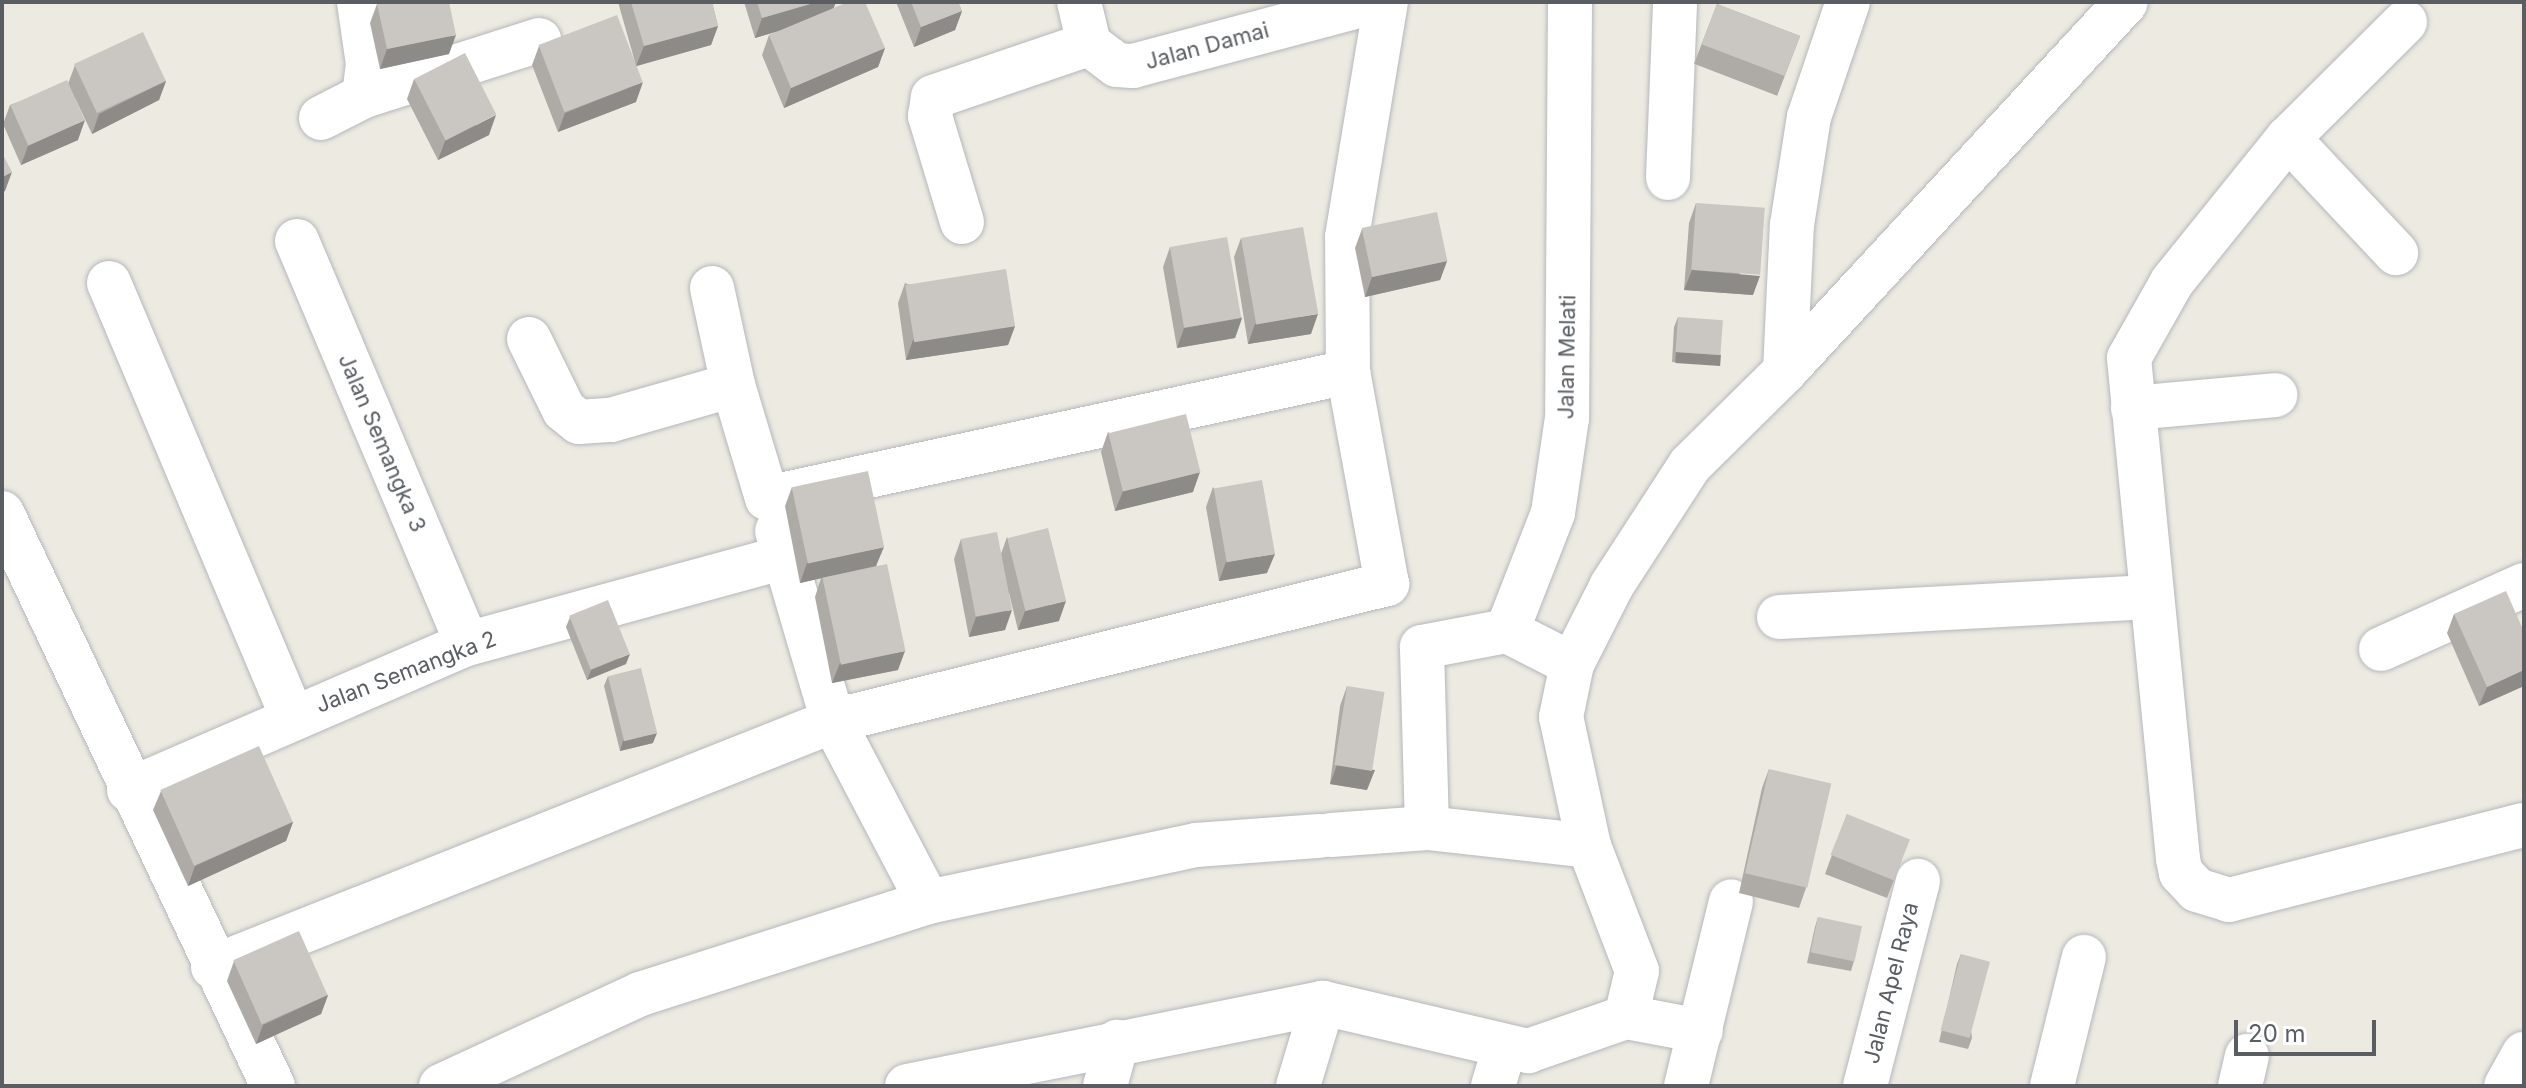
<!DOCTYPE html>
<style>
body{margin:0}
#map{position:relative;width:2526px;height:1088px;overflow:hidden;background:#edeae1;font-family:Inter,sans-serif}
div>[style]{position:absolute}
[style*='--x']{left:calc(var(--x)*1px);top:calc(var(--y)*1px);width:calc(var(--w)*1px);rotate:calc(var(--a)*1deg)}
.roads{filter:drop-shadow(0 0 2px #b4b8bc) drop-shadow(0 0 2px #b4b8bc)}
.minor>*{height:44px;margin:-22px;padding:0 22px;transform-origin:22px;border-radius:22px;background:#fff}
.wall>*{inset:0;background:#aeaaa6;transform-origin:0 0}
.shaded-wall>*{inset:0;background:#8d8b87;transform-origin:0 0}
.building>*{inset:0;background:#cac6c1;transform-origin:0 0}
span{translate:-50% -50%;white-space:nowrap;text-align:center;line-height:1.15;-webkit-text-stroke:8px #fff;paint-order:stroke}
.street-label{font-size:22px;color:#5a5e62}
.frame{position:absolute;inset:0;border:4px solid #5a5e62;pointer-events:none}
.scale{position:absolute;left:2234px;top:1020px;width:142px;height:36px;box-sizing:border-box;border:4px solid #5a5e62;border-top:0;padding-left:10px;font-size:24px;line-height:28px;white-space:nowrap;color:#5a5e62;-webkit-text-stroke:6px #fff;paint-order:stroke}
</style>
<div id="map">
<div class="roads">
<div class="minor">
<div style="--x:1079;--y:2;--w:43;--a:76.6"></div>
<div style="--x:1089;--y:44;--w:35;--a:37"></div>
<div style="--x:1117;--y:65;--w:16;--a:4"></div>
<div style="--x:1133;--y:66;--w:248;--a:-14.9"></div>
<div style="--x:1570;--y:2;--w:416;--a:90.4"></div>
<div style="--x:1567;--y:418;--w:96;--a:98.4"></div>
<div style="--x:1553;--y:513;--w:127;--a:111.3"></div>
<div style="--x:1507;--y:631;--w:73;--a:26.9"></div>
<div style="--x:2405;--y:22;--w:165;--a:135.2"></div>
<div style="--x:2288;--y:138;--w:185;--a:128.9"></div>
<div style="--x:2172;--y:282;--w:87;--a:119.5"></div>
<div style="--x:2129;--y:358;--w:503;--a:84.41"></div>
<div style="--x:2178;--y:859;--w:14;--a:78"></div>
<div style="--x:2181;--y:873;--w:23;--a:47"></div>
<div style="--x:2197;--y:890;--w:34;--a:17"></div>
<div style="--x:2229;--y:900;--w:304;--a:-14.3"></div>
<div style="--x:364;--y:96;--w:184;--a:-17.7"></div>
<div style="--x:321;--y:118;--w:48;--a:-27.1"></div>
<div style="--x:364;--y:96;--w:32;--a:-83"></div>
<div style="--x:368;--y:64;--w:63;--a:-98.3"></div>
<div style="--x:2288;--y:138;--w:158;--a:46.8"></div>
<div style="--x:1668;--y:178;--w:176;--a:-87.7"></div>
<div style="--x:962;--y:222;--w:111;--a:-106.8"></div>
<div style="--x:930;--y:116;--w:19;--a:-81"></div>
<div style="--x:933;--y:97;--w:165;--a:-18.8"></div>
<div style="--x:297;--y:241;--w:437;--a:67.1"></div>
<div style="--x:109;--y:283;--w:470;--a:67.1"></div>
<div style="--x:712;--y:288;--w:99;--a:77.8"></div>
<div style="--x:733;--y:385;--w:118;--a:73.3"></div>
<div style="--x:767;--y:498;--w:595;--a:-12.24"></div>
<div style="--x:1348;--y:372;--w:135;--a:-90.4"></div>
<div style="--x:1347;--y:237;--w:238;--a:-80.6"></div>
<div style="--x:529;--y:339;--w:79;--a:63.8"></div>
<div style="--x:564;--y:410;--w:19;--a:39"></div>
<div style="--x:579;--y:422;--w:32;--a:-4"></div>
<div style="--x:611;--y:420;--w:127;--a:-16"></div>
<div style="--x:1785;--y:371;--w:146;--a:-87.3"></div>
<div style="--x:1792;--y:225;--w:109;--a:-81.1"></div>
<div style="--x:1809;--y:117;--w:121;--a:-71.3"></div>
<div style="--x:2133;--y:408;--w:143;--a:-5.2"></div>
<div style="--x:2;--y:513;--w:634;--a:64.69"></div>
<div style="--x:777;--y:531;--w:198;--a:73.6"></div>
<div style="--x:833;--y:721;--w:204;--a:62.3"></div>
<div style="--x:1779;--y:617;--w:372;--a:-3.1"></div>
<div style="--x:2381;--y:649;--w:157;--a:-24.1"></div>
<div style="--x:129;--y:790;--w:368;--a:-23.4"></div>
<div style="--x:467;--y:644;--w:330;--a:-15.3"></div>
<div style="--x:1427;--y:828;--w:181;--a:-91.6"></div>
<div style="--x:1422;--y:647;--w:86;--a:-10.7"></div>
<div style="--x:1331;--y:835;--w:96;--a:-4.2"></div>
<div style="--x:1427;--y:828;--w:163;--a:6.3"></div>
<div style="--x:213;--y:967;--w:667;--a:-21.64"></div>
<div style="--x:833;--y:721;--w:571;--a:-13.89"></div>
<div style="--x:1387;--y:584;--w:216;--a:-100.4"></div>
<div style="--x:1626;--y:1017;--w:76;--a:10.6"></div>
<div style="--x:441;--y:1086;--w:219;--a:-24.8"></div>
<div style="--x:640;--y:994;--w:302;--a:-17.7"></div>
<div style="--x:928;--y:902;--w:274;--a:-12"></div>
<div style="--x:1196;--y:845;--w:124;--a:-4.2"></div>
<div style="--x:907;--y:1086;--w:424;--a:-11.3"></div>
<div style="--x:1323;--y:1003;--w:211;--a:13.2"></div>
<div style="--x:1528;--y:1051;--w:104;--a:-19.1"></div>
<div style="--x:1626;--y:1017;--w:47;--a:-76.6"></div>
<div style="--x:1637;--y:971;--w:134;--a:-111"></div>
<div style="--x:1589;--y:846;--w:132;--a:-102.2"></div>
<div style="--x:1561;--y:717;--w:54;--a:-78.3"></div>
<div style="--x:1572;--y:664;--w:89;--a:-63.1"></div>
<div style="--x:1612;--y:585;--w:143;--a:-57"></div>
<div style="--x:1690;--y:465;--w:134;--a:-44.7"></div>
<div style="--x:1785;--y:371;--w:502;--a:-47.26"></div>
<div style="--x:1105;--y:1086;--w:46;--a:-74.7"></div>
<div style="--x:1298;--y:1086;--w:87;--a:-73.2"></div>
<div style="--x:1493;--y:1086;--w:41;--a:-72.9"></div>
<div style="--x:1686;--y:1086;--w:190;--a:-76.3"></div>
<div style="--x:1865;--y:1086;--w:212;--a:-75.5"></div>
<div style="--x:2052;--y:1086;--w:133;--a:-76.1"></div>
<div style="--x:2240;--y:1086;--w:31;--a:-77"></div>
<div style="--x:2506;--y:1086;--w:37;--a:-61"></div>
</div>
</div>
<div class="wall">
<div style="clip-path:polygon(382px 2px,449px 2px,449px 54px,380px 69px,370px 23px,377px 4px)"></div>
<div style="clip-path:polygon(618px 2px,712px 2px,718px 26px,711px 45px,637px 66px,636px 102px,558px 132px,532px 65px,539px 46px,635px 62px)"></div>
<div style="clip-path:polygon(744px 2px,836px 2px,833px 8px,885px 48px,878px 67px,784px 108px,762px 55px,769px 35px,779px 31px,755px 38px)"></div>
<div style="clip-path:polygon(896px 2px,958px 2px,962px 11px,955px 30px,914px 47px)"></div>
<div style="left:1717px;top:4px;width:89px;height:64px;rotate:21deg"></div>
<div style="clip-path:polygon(75px 65px,166px 81px,159px 100px,92px 134px,75px 98px,78px 140px,21px 165px,3px 124px,10px 105px,68px 84px)"></div>
<div style="clip-path:polygon(414px 79px,489px 135px,438px 160px,407px 99px)"></div>
<div style="clip-path:polygon(1696px 203px,1753px 295px,1684px 290px,1689px 223px)"></div>
<div style="clip-path:polygon(1362px 229px,1447px 261px,1440px 280px,1365px 297px,1355px 248px)"></div>
<div style="clip-path:polygon(1241px 238px,1311px 334px,1248px 344px,1234px 257px)"></div>
<div style="clip-path:polygon(1170px 247px,1242px 318px,1235px 338px,1177px 348px,1163px 267px)"></div>
<div style="clip-path:polygon(905px 283px,1015px 326px,1008px 345px,906px 360px,898px 303px)"></div>
<div style="clip-path:polygon(1678px 317px,1721px 355px,1717px 365px,1672px 362px,1674px 327px)"></div>
<div style="clip-path:polygon(1108px 432px,1193px 492px,1115px 511px,1101px 452px)"></div>
<div style="clip-path:polygon(792px 487px,877px 566px,898px 670px,832px 683px,815px 597px,821px 578px,800px 583px,785px 506px)"></div>
<div style="clip-path:polygon(1213px 487px,1267px 573px,1219px 581px,1206px 507px)"></div>
<div style="clip-path:polygon(1007px 537px,1059px 621px,1018px 630px,1009px 593px,1005px 630px,969px 637px,954px 559px,961px 539px,1001px 554px)"></div>
<div style="clip-path:polygon(2454px 614px,2524px 632px,2524px 686px,2479px 706px,2447px 633px)"></div>
<div style="clip-path:polygon(570px 617px,626px 664px,587px 680px,566px 627px)"></div>
<div style="clip-path:polygon(608px 676px,653px 743px,620px 751px,604px 686px)"></div>
<div style="clip-path:polygon(1347px 686px,1367px 790px,1330px 784px,1340px 706px)"></div>
<div style="clip-path:polygon(1769px 769px,1806px 888px,1799px 908px,1739px 893px,1762px 788px)"></div>
<div style="clip-path:polygon(161px 791px,293px 822px,286px 841px,188px 886px,153px 810px)"></div>
<div style="clip-path:polygon(1847px 814px,1902px 859px,1887px 898px,1825px 874px)"></div>
<div style="clip-path:polygon(1818px 917px,1854px 961px,1851px 971px,1807px 963px,1815px 927px)"></div>
<div style="clip-path:polygon(1961px 954px,1972px 1038px,1968px 1049px,1939px 1042px,1957px 964px)"></div>
<div style="clip-path:polygon(234px 961px,328px 995px,321px 1014px,256px 1044px,227px 981px)"></div>
</div>
<div class="shaded-wall">
<div style="clip-path:polygon(817px 2px,836px 2px,831px 15px,755px 38px,762px 18px)"></div>
<div style="clip-path:polygon(962px 11px,955px 30px,914px 47px,921px 27px)"></div>
<div style="clip-path:polygon(718px 26px,711px 45px,636px 66px,644px 46px)"></div>
<div style="clip-path:polygon(456px 35px,449px 54px,380px 69px,387px 49px)"></div>
<div style="clip-path:polygon(885px 48px,878px 67px,784px 108px,791px 88px)"></div>
<div style="clip-path:polygon(166px 81px,159px 100px,92px 134px,99px 114px)"></div>
<div style="clip-path:polygon(643px 82px,636px 102px,558px 132px,565px 113px)"></div>
<div style="clip-path:polygon(496px 115px,489px 135px,438px 160px,445px 141px)"></div>
<div style="clip-path:polygon(85px 120px,78px 140px,21px 165px,28px 146px)"></div>
<div style="clip-path:polygon(12px 172px,5px 191px,2px 193px,2px 177px)"></div>
<div style="clip-path:polygon(1447px 261px,1440px 280px,1365px 297px,1372px 277px)"></div>
<div style="clip-path:polygon(1692px 270px,1760px 276px,1753px 295px,1684px 290px)"></div>
<div style="clip-path:polygon(1318px 314px,1311px 334px,1248px 344px,1255px 324px)"></div>
<div style="clip-path:polygon(1242px 318px,1235px 338px,1177px 348px,1184px 328px)"></div>
<div style="clip-path:polygon(1015px 326px,1008px 345px,906px 360px,913px 340px)"></div>
<div style="left:1676px;top:352px;width:45px;height:11px;rotate:4deg"></div>
<div style="clip-path:polygon(1200px 472px,1193px 492px,1115px 511px,1123px 491px)"></div>
<div style="clip-path:polygon(884px 547px,876px 566px,800px 583px,807px 563px)"></div>
<div style="clip-path:polygon(1275px 554px,1267px 573px,1219px 581px,1226px 562px)"></div>
<div style="clip-path:polygon(1066px 601px,1059px 621px,1018px 630px,1025px 611px)"></div>
<div style="clip-path:polygon(1012px 610px,1005px 630px,969px 637px,976px 617px)"></div>
<div style="clip-path:polygon(905px 651px,898px 670px,832px 683px,840px 663px)"></div>
<div style="clip-path:polygon(630px 654px,626px 664px,587px 680px,591px 670px)"></div>
<div style="clip-path:polygon(2524px 670px,2524px 686px,2479px 706px,2487px 687px)"></div>
<div style="clip-path:polygon(657px 733px,653px 743px,620px 751px,623px 741px)"></div>
<div style="clip-path:polygon(1337px 765px,1375px 770px,1367px 790px,1330px 784px)"></div>
<div style="clip-path:polygon(293px 822px,286px 841px,188px 886px,195px 866px)"></div>
<div style="clip-path:polygon(328px 995px,321px 1014px,256px 1044px,263px 1025px)"></div>
</div>
<div class="building">
<div style="clip-path:polygon(386px 2px,449px 2px,456px 35px,387px 49px,377px 4px)"></div>
<div style="clip-path:polygon(631px 2px,712px 2px,718px 26px,644px 46px)"></div>
<div style="clip-path:polygon(757px 2px,817px 2px,762px 18px)"></div>
<div style="clip-path:polygon(848px 2px,865px 2px,885px 48px,791px 88px,769px 35px)"></div>
<div style="clip-path:polygon(911px 2px,958px 2px,962px 11px,921px 27px)"></div>
<div style="left:1717px;top:4px;width:89px;height:43px;rotate:21deg"></div>
<div style="left:617px;top:15px;width:72px;height:84px;rotate:69deg"></div>
<div style="left:143px;top:32px;width:54px;height:76px;rotate:65deg"></div>
<div style="left:465px;top:53px;width:69px;height:57px;rotate:63deg"></div>
<div style="left:67px;top:80px;width:44px;height:62px;rotate:66deg"></div>
<div style="clip-path:polygon(2px 153px,12px 172px,2px 177px)"></div>
<div style="left:1696px;top:203px;width:69px;height:67px;rotate:4deg"></div>
<div style="left:1437px;top:212px;width:50px;height:77px;rotate:78deg"></div>
<div style="left:1303px;top:227px;width:88px;height:63px;rotate:80deg"></div>
<div style="left:1227px;top:237px;width:82px;height:58px;rotate:80deg"></div>
<div style="left:1006px;top:269px;width:58px;height:102px;rotate:81deg"></div>
<div style="left:1678px;top:317px;width:45px;height:35px;rotate:4deg"></div>
<div style="left:1186px;top:414px;width:60px;height:80px;rotate:76deg"></div>
<div style="left:868px;top:471px;width:78px;height:78px;rotate:78deg"></div>
<div style="left:1262px;top:480px;width:75px;height:49px;rotate:80deg"></div>
<div style="left:1048px;top:528px;width:75px;height:42px;rotate:76deg"></div>
<div style="left:997px;top:532px;width:79px;height:37px;rotate:79deg"></div>
<div style="left:887px;top:564px;width:89px;height:66px;rotate:78deg"></div>
<div style="clip-path:polygon(2506px 591px,2524px 632px,2524px 670px,2487px 687px,2454px 614px)"></div>
<div style="left:608px;top:600px;width:58px;height:42px;rotate:68deg"></div>
<div style="left:641px;top:668px;width:67px;height:34px;rotate:76deg"></div>
<div style="left:1347px;top:686px;width:38px;height:80px;rotate:9deg"></div>
<div style="left:259px;top:746px;width:83px;height:108px;rotate:66deg"></div>
<div style="left:1769px;top:769px;width:64px;height:107px;rotate:13deg"></div>
<div style="left:1847px;top:814px;width:68px;height:44px;rotate:22deg"></div>
<div style="left:1818px;top:917px;width:45px;height:36px;rotate:12deg"></div>
<div style="left:299px;top:931px;width:70px;height:72px;rotate:66deg"></div>
<div style="left:1961px;top:954px;width:30px;height:79px;rotate:15deg"></div>
</div>
<div class="street-label">
<span style="left:1207px;top:46px;rotate:-15deg">Jalan Damai</span>
<span style="left:1567px;top:357px;rotate:-89deg">Jalan Melati</span>
<span style="left:382px;top:443px;rotate:67deg">Jalan Semangka 3</span>
<span style="left:406px;top:672px;rotate:-21deg">Jalan Semangka 2</span>
<span style="left:1891px;top:983px;rotate:-76deg">Jalan Apel Raya</span>
</div>
<div class="frame"></div>
<div class="scale">20 m</div>
</div>
